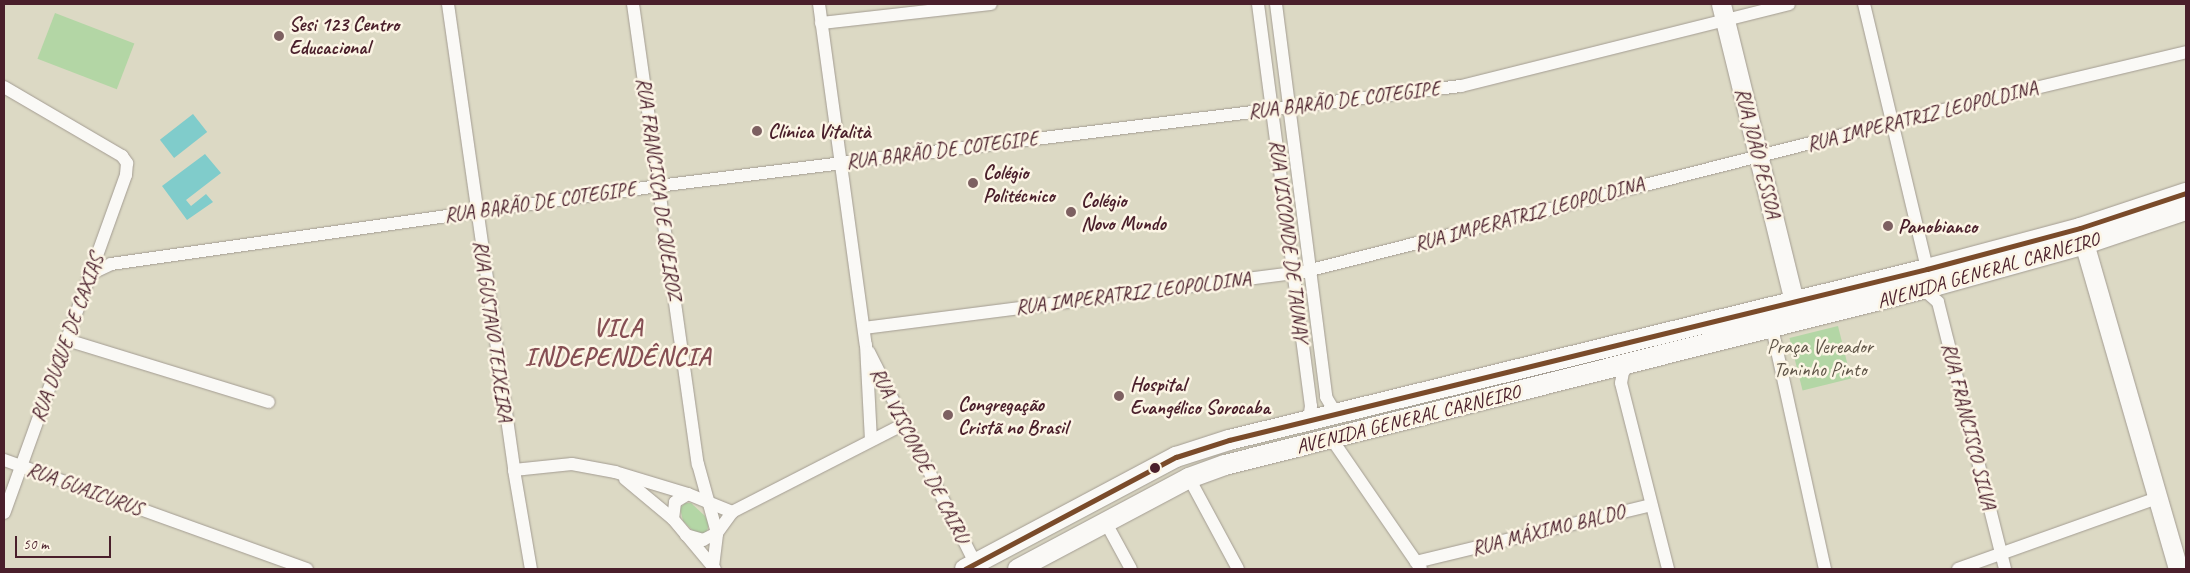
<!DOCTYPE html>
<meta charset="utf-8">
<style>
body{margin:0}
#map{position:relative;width:2190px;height:573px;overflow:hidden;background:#dcd9c4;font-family:Caveat,sans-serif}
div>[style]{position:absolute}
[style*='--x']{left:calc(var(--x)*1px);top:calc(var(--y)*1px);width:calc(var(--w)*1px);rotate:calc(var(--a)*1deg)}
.green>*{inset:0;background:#b3d6a5;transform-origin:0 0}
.water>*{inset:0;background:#80cccb;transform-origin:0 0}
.roads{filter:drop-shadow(0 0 1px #a39c92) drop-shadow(0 0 1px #a39c92)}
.street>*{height:12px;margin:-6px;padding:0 6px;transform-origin:6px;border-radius:6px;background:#faf9f6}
.secondary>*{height:19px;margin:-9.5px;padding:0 9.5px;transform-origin:9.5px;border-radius:9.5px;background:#faf9f6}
.primary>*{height:20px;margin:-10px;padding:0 10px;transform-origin:10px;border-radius:10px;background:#faf9f6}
.bus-1>*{height:5px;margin:-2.5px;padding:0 2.5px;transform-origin:2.5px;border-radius:2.5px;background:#7a4b2a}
.dots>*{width:14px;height:14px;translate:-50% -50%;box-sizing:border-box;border:2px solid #fcf5e5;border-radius:50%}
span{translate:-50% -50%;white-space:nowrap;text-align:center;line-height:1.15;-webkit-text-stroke:5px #fcf5e5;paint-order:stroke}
.poi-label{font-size:20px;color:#4a1f2b;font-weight:700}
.left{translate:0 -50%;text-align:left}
.street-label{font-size:20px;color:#4a1f2b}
.park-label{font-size:20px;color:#5f5548}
.district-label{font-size:25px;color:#864f54;font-weight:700;letter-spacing:1px}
.frame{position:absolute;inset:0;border:5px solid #4a1f2b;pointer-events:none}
.scale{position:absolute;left:15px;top:536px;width:96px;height:22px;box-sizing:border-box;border:2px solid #4a1f2b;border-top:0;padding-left:6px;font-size:15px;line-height:18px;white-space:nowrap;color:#4a1f2b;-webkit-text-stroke:4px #fcf5e5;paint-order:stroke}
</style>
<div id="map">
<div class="green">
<div style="left:55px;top:13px;width:85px;height:49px;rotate:21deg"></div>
<div style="left:1838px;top:326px;width:54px;height:50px;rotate:76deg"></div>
<div style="clip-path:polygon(685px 503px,691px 503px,705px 516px,709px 524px,706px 534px,695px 533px,683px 521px,680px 508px)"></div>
</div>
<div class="water">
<div style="left:193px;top:114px;width:23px;height:42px;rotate:52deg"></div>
<div style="clip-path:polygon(205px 154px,221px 173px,186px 200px,191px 206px,206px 194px,213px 202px,187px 220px,162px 186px)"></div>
</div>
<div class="roads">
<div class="street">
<div style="--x:448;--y:4;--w:471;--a:81.9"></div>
<div style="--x:514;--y:470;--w:100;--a:80.3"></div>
<div style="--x:633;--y:4;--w:465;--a:82"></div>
<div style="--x:698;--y:464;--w:72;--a:74.6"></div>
<div style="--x:819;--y:4;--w:344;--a:82.2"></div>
<div style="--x:866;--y:345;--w:95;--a:87"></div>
<div style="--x:1258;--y:4;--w:405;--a:82.5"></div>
<div style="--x:1311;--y:406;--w:12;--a:99"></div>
<div style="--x:1276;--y:4;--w:396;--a:82.7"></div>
<div style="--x:1326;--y:397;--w:17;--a:59"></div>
<div style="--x:1864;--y:4;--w:272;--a:76.6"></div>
<div style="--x:821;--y:23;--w:171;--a:-6.4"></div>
<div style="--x:4;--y:87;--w:137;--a:30.3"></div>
<div style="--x:122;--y:156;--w:9;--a:54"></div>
<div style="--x:127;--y:163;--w:12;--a:95"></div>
<div style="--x:126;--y:175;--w:359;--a:109.8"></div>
<div style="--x:90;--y:274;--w:23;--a:-25"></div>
<div style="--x:111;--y:264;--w:553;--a:-8.12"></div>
<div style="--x:658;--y:186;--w:809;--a:-7.1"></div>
<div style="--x:1461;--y:86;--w:338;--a:-14"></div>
<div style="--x:1923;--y:289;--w:20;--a:41"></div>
<div style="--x:1938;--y:302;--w:275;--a:75.9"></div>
<div style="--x:864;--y:328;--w:443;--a:-7.3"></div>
<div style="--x:1303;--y:272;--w:609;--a:-14.26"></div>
<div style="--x:1893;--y:122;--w:301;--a:-13.4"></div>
<div style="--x:1772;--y:328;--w:247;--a:77.6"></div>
<div style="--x:67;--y:340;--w:211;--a:17.1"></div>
<div style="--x:869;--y:352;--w:243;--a:63.3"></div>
<div style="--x:1630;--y:364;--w:11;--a:131"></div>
<div style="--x:1623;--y:372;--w:11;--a:100"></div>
<div style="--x:1621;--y:383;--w:192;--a:75.8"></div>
<div style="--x:1331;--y:438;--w:159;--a:55.5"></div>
<div style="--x:4;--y:460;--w:322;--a:19.8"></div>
<div style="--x:514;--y:470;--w:58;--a:-5.9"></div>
<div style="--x:572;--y:464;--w:44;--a:10.5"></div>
<div style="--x:615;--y:472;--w:76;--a:16.8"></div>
<div style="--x:688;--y:494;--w:48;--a:22.2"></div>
<div style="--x:1189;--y:478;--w:103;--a:61.7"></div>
<div style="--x:625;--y:479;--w:62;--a:39.8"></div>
<div style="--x:673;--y:519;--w:65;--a:50"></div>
<div style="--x:673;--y:519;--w:17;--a:-83"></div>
<div style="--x:675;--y:502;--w:15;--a:-32"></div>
<div style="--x:1106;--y:523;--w:52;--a:61.5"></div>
<div style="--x:686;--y:535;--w:18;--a:16"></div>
<div style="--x:703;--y:540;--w:16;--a:-27"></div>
<div style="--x:1416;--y:562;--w:242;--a:-13.6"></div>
<div style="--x:713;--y:567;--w:34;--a:-83"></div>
<div style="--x:717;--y:533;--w:26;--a:-54"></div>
<div style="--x:732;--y:512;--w:193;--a:-27.1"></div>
<div style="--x:1958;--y:569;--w:211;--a:-19.6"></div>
</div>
<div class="secondary">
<div style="--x:1721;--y:4;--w:299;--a:76.2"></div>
<div style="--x:1792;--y:294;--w:8;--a:76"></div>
<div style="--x:1794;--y:302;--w:16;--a:40"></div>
<div style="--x:2080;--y:229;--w:354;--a:73.9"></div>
</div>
<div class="primary">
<div style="--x:965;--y:569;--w:239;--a:-28"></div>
<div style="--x:1176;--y:457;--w:56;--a:-17.8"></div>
<div style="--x:1229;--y:440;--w:719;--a:-13.77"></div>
<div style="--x:1927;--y:269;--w:158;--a:-15"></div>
<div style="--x:2080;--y:228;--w:112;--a:-18.3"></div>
<div style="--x:1018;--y:569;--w:194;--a:-28"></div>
<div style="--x:1189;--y:478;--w:38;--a:-20"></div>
<div style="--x:1225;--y:465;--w:720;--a:-14.15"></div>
<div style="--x:1923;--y:289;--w:168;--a:-15.5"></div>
<div style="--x:2085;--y:244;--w:107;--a:-18.6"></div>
</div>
</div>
<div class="bus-1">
<div style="--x:965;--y:569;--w:239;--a:-28"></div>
<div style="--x:1176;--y:457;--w:56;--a:-17.8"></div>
<div style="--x:1229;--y:440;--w:719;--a:-13.77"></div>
<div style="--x:1927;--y:269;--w:158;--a:-15"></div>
<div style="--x:2080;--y:228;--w:112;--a:-18.3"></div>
</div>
<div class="dots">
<div style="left:279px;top:36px;background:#7d6061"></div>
<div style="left:757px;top:131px;background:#7d6061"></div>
<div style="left:973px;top:183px;background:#7d6061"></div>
<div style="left:1071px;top:212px;background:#7d6061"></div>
<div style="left:1888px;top:226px;background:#7d6061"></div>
<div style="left:1119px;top:396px;background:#7d6061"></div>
<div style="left:948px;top:415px;background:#7d6061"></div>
<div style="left:1155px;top:468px;background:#4a1f2b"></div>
</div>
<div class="poi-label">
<span class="left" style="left:289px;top:36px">Sesi 123 Centro<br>Educacional</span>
<span class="left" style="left:768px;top:131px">Clínica Vitalità</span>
<span class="left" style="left:983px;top:184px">Colégio<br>Politécnico</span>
<span class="left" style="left:1081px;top:212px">Colégio<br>Novo Mundo</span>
<span class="left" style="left:1898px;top:226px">Panobianco</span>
<span class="left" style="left:1130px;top:396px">Hospital<br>Evangélico Sorocaba</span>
<span class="left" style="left:958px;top:416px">Congregação<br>Cristã no Brasil</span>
</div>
<div class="street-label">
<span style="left:1344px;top:100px;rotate:-7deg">RUA BARÃO DE COTEGIPE</span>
<span style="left:1922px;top:116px;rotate:-14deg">RUA IMPERATRIZ LEOPOLDINA</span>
<span style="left:942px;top:150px;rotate:-7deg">RUA BARÃO DE COTEGIPE</span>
<span style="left:1758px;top:153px;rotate:76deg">RUA JOÃO PESSOA</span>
<span style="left:659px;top:189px;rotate:82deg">RUA FRANCISCA DE QUEIROZ</span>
<span style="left:540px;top:202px;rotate:-8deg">RUA BARÃO DE COTEGIPE</span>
<span style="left:1529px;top:214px;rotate:-15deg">RUA IMPERATRIZ LEOPOLDINA</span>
<span style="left:1289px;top:241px;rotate:83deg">RUA VISCONDE DE TAUNAY</span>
<span style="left:1988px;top:270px;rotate:-16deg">AVENIDA GENERAL CARNEIRO</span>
<span style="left:1133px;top:293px;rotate:-7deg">RUA IMPERATRIZ LEOPOLDINA</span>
<span style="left:493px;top:331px;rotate:82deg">RUA GUSTAVO TEIXEIRA</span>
<span style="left:67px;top:338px;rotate:-70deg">RUA DUQUE DE CAXIAS</span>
<span style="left:1408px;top:419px;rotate:-14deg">AVENIDA GENERAL CARNEIRO</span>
<span style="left:1969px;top:426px;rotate:76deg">RUA FRANCISCO SILVA</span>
<span style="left:920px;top:455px;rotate:63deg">RUA VISCONDE DE CAIRU</span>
<span style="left:85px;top:489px;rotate:20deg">RUA GUAICURUS</span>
<span style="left:1548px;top:530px;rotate:-14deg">RUA MÁXIMO BALDO</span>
</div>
<div class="park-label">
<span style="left:1820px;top:358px">Praça Vereador<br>Toninho Pinto</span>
</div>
<div class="district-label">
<span style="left:618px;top:343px">VILA<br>INDEPENDÊNCIA</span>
</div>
<div class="frame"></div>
<div class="scale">50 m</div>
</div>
